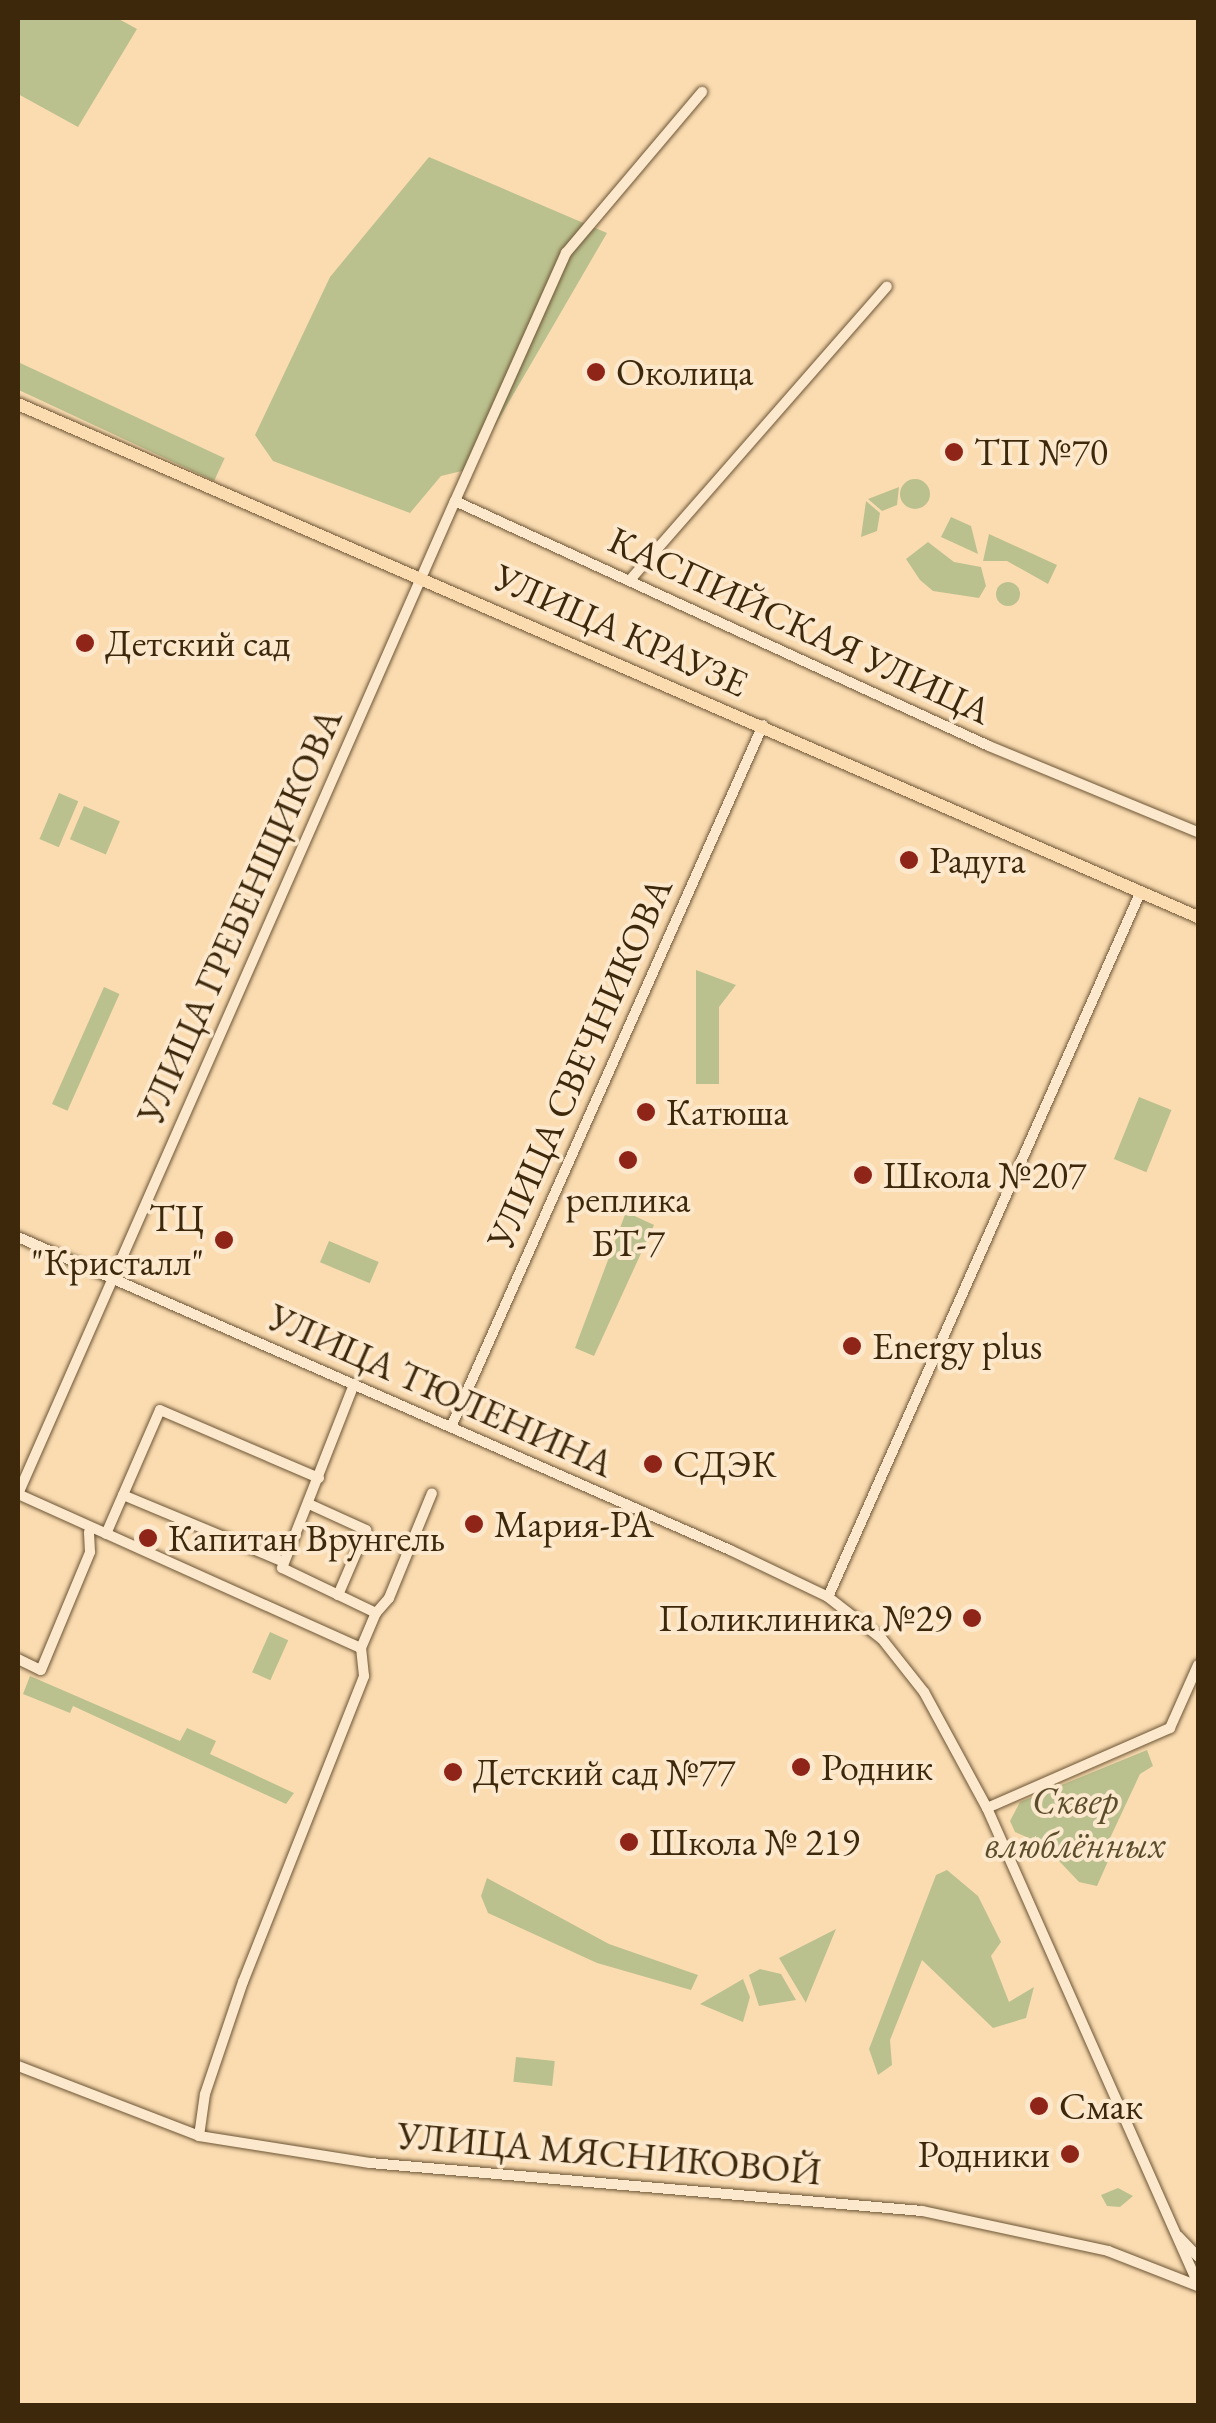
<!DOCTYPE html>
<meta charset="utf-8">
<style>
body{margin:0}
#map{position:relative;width:1216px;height:2423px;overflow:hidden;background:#fbdcb1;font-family:"EB Garamond",serif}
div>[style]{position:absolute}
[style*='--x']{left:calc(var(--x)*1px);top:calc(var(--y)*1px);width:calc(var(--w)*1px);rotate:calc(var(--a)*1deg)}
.green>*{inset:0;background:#bbc18e;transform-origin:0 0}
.round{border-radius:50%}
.roads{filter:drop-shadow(0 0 2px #6c5535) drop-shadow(0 0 2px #6c5535)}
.minor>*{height:10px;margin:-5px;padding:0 5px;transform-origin:5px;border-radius:5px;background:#fce8cc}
.major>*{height:12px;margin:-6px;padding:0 6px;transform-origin:6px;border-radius:6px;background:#fbdcb1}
.dots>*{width:28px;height:28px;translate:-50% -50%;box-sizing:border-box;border:5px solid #fce8cc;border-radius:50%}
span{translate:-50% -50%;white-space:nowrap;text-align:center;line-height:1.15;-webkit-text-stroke:8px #fce8cc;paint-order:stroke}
.poi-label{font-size:38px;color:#3d280c}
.left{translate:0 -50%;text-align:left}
.right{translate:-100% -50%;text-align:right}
.street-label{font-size:38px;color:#3d280c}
.park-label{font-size:38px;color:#5c4e2c;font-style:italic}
.frame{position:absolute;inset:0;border:20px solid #3d280c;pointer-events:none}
</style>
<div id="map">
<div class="green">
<div style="clip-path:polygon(18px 18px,117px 18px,137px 29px,78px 127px,18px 94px)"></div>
<div style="clip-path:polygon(429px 157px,607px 233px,470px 469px,441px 476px,410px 513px,273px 461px,255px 435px,330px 277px)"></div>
<div style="left:18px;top:362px;width:228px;height:25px;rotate:25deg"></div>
<div class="round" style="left:900px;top:479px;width:30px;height:30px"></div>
<div style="clip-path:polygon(899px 487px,897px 505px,882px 511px,868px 499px)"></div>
<div style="clip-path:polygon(866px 501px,880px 513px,877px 531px,861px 537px)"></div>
<div style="clip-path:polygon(951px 517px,971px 526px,978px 554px,941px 537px)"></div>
<div style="clip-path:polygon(989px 534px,1057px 565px,1048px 584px,1007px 561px,983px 561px)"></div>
<div style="clip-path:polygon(928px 542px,954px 562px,981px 567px,986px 586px,979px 598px,933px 591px,920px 580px,906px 559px)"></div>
<div class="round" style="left:996px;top:582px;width:24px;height:24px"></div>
<div style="left:59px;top:793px;width:21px;height:50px;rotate:23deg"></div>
<div style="left:84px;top:806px;width:39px;height:36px;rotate:23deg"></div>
<div style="clip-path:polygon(696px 970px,736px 985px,719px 1007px,719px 1084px,696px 1084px)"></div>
<div style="left:104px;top:987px;width:17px;height:128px;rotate:24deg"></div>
<div style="left:1139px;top:1097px;width:35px;height:67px;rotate:22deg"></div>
<div style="clip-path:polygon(626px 1212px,654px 1225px,594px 1356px,575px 1348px)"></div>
<div style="left:329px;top:1241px;width:54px;height:23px;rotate:23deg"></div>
<div style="left:270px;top:1632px;width:20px;height:44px;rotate:24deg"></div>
<div style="clip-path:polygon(30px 1676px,180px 1741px,187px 1728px,216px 1741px,210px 1754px,294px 1793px,286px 1804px,73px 1706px,70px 1713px,23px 1694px)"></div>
<div style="clip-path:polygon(1147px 1750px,1153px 1766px,1140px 1774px,1104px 1851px,1109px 1859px,1097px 1886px,1079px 1882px,1043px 1844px,1015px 1832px,1010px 1821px,1020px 1802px)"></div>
<div style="clip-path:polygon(947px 1870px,978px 1896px,1001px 1942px,991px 1956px,1009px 2002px,1034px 1987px,1026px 2018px,993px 2028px,922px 1960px,890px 2040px,892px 2065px,878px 2075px,869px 2049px,936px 1875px)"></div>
<div style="clip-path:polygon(487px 1878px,609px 1944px,698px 1975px,691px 1990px,597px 1963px,488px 1913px,481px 1896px)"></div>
<div style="clip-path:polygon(836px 1929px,806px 2002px,806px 2003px,779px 1958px)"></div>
<div style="clip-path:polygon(760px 1969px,781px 1974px,796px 2000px,759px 2006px,749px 1975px)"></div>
<div style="clip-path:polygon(743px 1979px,750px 1997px,743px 2022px,700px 2004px)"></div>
<div style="left:516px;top:2057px;width:39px;height:25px;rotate:6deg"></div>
<div style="clip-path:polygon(1118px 2188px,1133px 2196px,1120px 2207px,1107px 2206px,1101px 2195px)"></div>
</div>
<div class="roads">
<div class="minor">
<div style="--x:455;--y:501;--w:272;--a:-65.9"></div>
<div style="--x:566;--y:253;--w:211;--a:-49.8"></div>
<div style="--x:630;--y:580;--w:390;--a:-48.8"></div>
<div style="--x:18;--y:1237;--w:778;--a:23.73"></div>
<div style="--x:730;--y:1550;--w:109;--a:25.6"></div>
<div style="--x:828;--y:1597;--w:68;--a:37.9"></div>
<div style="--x:882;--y:1639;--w:68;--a:51.6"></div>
<div style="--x:924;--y:1692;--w:132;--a:61.5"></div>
<div style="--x:987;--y:1808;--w:521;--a:66.09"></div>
<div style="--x:451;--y:1427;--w:768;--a:-66.04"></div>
<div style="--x:18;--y:1494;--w:1085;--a:-66.25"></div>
<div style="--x:455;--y:501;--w:588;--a:24.65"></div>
<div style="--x:989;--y:746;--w:226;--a:22.4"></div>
<div style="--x:18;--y:1494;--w:376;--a:24.2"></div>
<div style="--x:123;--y:1495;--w:174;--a:22.6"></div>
<div style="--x:309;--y:1504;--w:63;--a:24.5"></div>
<div style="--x:366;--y:1530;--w:71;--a:113.3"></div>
<div style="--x:106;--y:1534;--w:135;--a:-66.5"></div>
<div style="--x:160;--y:1410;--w:173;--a:23.2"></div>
<div style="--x:828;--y:1597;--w:772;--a:-66.09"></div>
<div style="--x:376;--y:1613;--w:20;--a:-49"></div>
<div style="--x:389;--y:1598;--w:113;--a:-67.7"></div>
<div style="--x:18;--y:1659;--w:25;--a:26"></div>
<div style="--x:41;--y:1670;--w:128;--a:-67.4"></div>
<div style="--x:90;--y:1552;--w:20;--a:-93"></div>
<div style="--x:987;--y:1808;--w:200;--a:-23.6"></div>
<div style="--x:1170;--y:1728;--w:69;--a:-66"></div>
<div style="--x:18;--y:2066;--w:194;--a:21.1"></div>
<div style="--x:199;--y:2136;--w:173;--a:9"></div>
<div style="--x:370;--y:2163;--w:554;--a:4.97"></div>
<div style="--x:922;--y:2211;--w:190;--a:12.1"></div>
<div style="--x:1108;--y:2251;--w:97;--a:21.3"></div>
<div style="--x:199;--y:2136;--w:42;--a:-81.9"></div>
<div style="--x:205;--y:2094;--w:118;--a:-71.3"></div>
<div style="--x:243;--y:1982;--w:329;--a:-68.4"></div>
<div style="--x:364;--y:1676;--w:28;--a:-96"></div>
<div style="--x:361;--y:1648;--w:38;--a:-67"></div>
<div style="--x:376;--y:1613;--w:104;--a:-154.4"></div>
<div style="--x:282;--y:1568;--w:198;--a:-68.6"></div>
<div style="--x:1178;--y:2236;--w:29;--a:46"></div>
</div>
<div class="major">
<div style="--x:18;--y:404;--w:1287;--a:23.5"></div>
</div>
</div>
<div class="dots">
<div style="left:596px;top:372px;background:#8f2418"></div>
<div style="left:954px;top:452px;background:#8f2418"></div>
<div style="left:85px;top:643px;background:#8f2418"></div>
<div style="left:909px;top:860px;background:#8f2418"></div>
<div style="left:646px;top:1112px;background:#8f2418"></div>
<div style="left:628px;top:1160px;background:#8f2418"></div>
<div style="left:863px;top:1175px;background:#8f2418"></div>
<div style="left:224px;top:1240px;background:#8f2418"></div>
<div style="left:852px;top:1346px;background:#8f2418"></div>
<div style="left:653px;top:1464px;background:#8f2418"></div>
<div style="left:474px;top:1524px;background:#8f2418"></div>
<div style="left:148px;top:1538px;background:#8f2418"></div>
<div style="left:972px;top:1618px;background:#8f2418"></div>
<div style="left:801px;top:1767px;background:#8f2418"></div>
<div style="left:453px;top:1772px;background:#8f2418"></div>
<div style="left:629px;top:1842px;background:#8f2418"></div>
<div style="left:1039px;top:2106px;background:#8f2418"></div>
<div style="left:1070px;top:2154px;background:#8f2418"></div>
</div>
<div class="poi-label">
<span class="left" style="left:616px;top:372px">Околица</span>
<span class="left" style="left:974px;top:452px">ТП №70</span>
<span class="left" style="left:105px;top:643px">Детский сад</span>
<span class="left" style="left:929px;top:860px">Радуга</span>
<span class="left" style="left:666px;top:1112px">Катюша</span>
<span class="left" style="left:883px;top:1175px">Школа №207</span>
<span style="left:628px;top:1221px">реплика<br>БТ-7</span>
<span class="right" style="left:204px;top:1240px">ТЦ<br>"Кристалл"</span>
<span class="left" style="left:872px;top:1346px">Energy plus</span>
<span class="left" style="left:673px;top:1464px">СДЭК</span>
<span class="left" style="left:494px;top:1524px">Мария-РА</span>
<span class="left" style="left:168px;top:1538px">Капитан Врунгель</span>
<span class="right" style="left:952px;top:1618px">Поликлиника №29</span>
<span class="left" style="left:821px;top:1767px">Родник</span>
<span class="left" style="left:473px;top:1772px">Детский сад №77</span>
<span class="left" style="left:649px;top:1842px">Школа № 219</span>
<span class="left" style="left:1059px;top:2106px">Смак</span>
<span class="right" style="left:1050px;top:2154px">Родники</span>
</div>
<div class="street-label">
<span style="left:800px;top:625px;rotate:25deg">КАСПИЙСКАЯ УЛИЦА</span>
<span style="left:621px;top:630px;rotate:24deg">УЛИЦА КРАУЗЕ</span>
<span style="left:239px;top:916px;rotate:-66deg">УЛИЦА ГРЕБЕНЩИКОВА</span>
<span style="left:579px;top:1063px;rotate:-66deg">УЛИЦА СВЕЧНИКОВА</span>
<span style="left:441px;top:1390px;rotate:24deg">УЛИЦА ТЮЛЕНИНА</span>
<span style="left:609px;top:2153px;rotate:5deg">УЛИЦА МЯСНИКОВОЙ</span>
</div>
<div class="park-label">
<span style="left:1075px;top:1822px">Сквер<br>влюблённых</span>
</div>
<div class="frame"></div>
</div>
